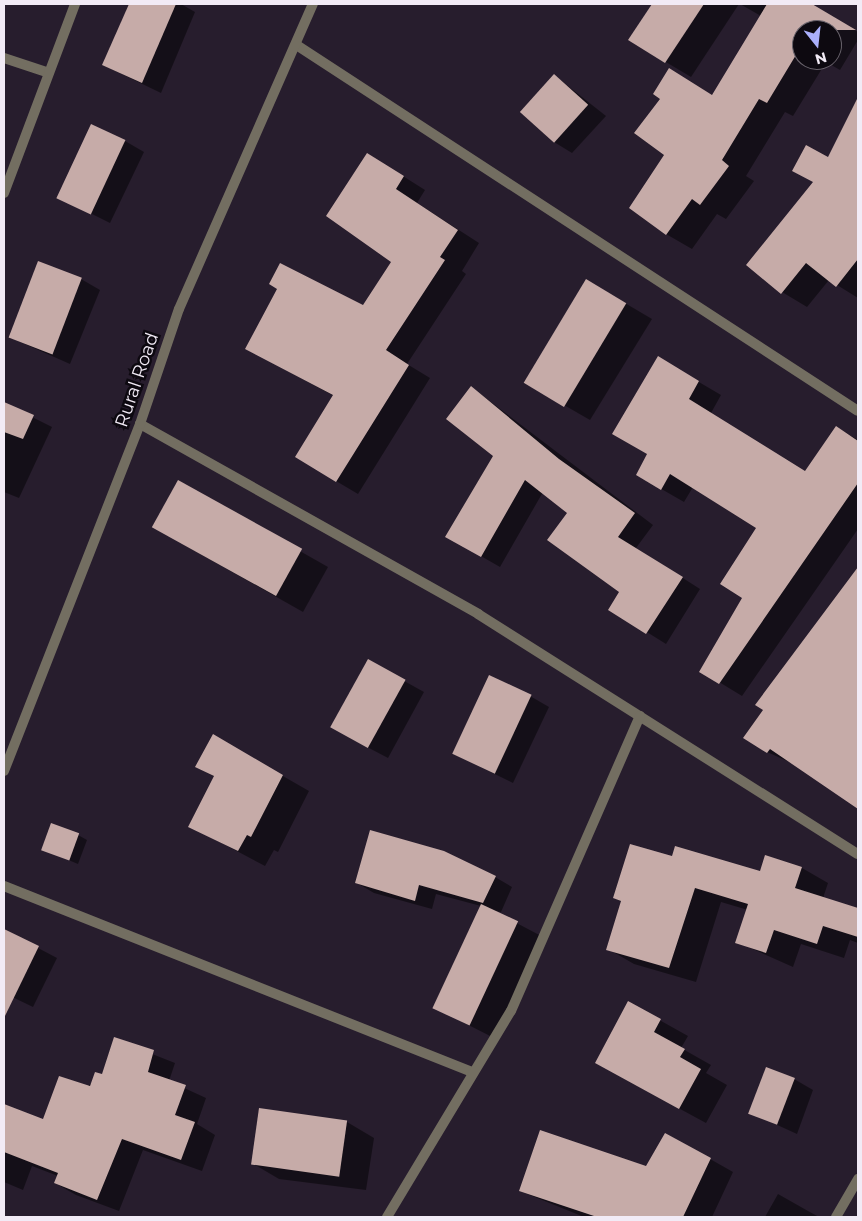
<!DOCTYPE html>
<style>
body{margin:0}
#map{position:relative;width:862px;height:1221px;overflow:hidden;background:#271d2d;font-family:Montserrat,sans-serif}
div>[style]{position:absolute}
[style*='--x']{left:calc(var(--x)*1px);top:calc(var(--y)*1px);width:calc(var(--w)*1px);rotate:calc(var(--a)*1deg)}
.shadow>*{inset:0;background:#0007}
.building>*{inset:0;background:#c6aba8;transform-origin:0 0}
.minor>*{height:10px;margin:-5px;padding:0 5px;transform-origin:5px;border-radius:5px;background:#736e61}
.tertiary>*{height:10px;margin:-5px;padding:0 5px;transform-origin:5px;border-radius:5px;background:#736e61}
span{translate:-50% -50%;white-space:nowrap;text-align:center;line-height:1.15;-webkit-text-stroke:5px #0d0910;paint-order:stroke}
.street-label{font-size:18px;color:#f2ebf6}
.frame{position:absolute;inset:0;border:5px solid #f2ebf6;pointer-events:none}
.north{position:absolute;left:792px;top:20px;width:50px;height:50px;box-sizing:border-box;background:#0d0910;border:1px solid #69636c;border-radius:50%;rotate:164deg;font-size:14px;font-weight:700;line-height:20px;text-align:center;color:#f2ebf6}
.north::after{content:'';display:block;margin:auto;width:18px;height:22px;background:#aaaffb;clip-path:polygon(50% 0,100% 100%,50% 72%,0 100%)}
</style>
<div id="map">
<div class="shadow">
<div style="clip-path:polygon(130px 4px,181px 4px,195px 12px,161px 93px,103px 65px)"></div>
<div style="clip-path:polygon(653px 4px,739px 4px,691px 77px,629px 40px)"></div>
<div style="clip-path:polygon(evenodd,740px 4px,811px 4px,858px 32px,858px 40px,840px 70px,826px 62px,793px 116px,785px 112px,746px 176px,754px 181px,726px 219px,717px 214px,692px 249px,666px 234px,662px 99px,669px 70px,713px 96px,761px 16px,740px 4px,802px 30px,832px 30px,832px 60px,802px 60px,802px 30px)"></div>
<div style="clip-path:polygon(554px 75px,606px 116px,572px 153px,554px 142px)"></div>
<div style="clip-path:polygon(125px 141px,144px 152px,110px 223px,58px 197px)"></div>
<div style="clip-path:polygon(806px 146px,858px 175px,858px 298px,829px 280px,807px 307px,782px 292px,814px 182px)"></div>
<div style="clip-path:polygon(368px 154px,425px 190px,417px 203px,479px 243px,462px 271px,466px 274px,407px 364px,430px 378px,358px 494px,336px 481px,334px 396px,269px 361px,363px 307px,393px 262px)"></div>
<div style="clip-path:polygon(81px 279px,100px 290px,70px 364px,9px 337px)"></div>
<div style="clip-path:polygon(613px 296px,652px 319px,590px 420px,524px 382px)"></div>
<div style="clip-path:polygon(658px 358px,721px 395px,711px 413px,805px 472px,836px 427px,858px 440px,858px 529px,742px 696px,701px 671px,744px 598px,758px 528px,693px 487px,684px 502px,637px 475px,649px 454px)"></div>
<div style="clip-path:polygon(471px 387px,653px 525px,636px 548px,700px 589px,666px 644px,610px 609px,621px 592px,569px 513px,543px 492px,500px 567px,446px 536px,494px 455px)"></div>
<div style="clip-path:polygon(4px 403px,52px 427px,19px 498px,4px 492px)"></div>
<div style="clip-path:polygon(178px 482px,328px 567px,303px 612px,179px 542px)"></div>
<div style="clip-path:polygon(858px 569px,858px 807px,794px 764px,767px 752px,765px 709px,757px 705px)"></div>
<div style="clip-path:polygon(368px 661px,424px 692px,388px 758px,350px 738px)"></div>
<div style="clip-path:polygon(530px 696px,549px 707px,513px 783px,454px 754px)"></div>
<div style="clip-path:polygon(213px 736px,309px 791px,278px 852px,274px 850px,265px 866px,190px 826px,215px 777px,197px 767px)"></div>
<div style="clip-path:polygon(78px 835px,87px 840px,78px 864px,42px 849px)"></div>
<div style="clip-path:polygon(673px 858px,760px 872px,802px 868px,828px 883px,823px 898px,858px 910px,858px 943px,850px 940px,844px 958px,801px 944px,793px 967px,737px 942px,748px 910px,721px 902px,696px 982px,634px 964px,608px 949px,622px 902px,614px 898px)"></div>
<div style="clip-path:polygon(495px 877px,512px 887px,501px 912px,494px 911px,545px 938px,498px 1040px,435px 1008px,481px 906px,436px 894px,432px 909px,374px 893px,357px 883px)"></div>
<div style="clip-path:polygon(4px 930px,57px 958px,33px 1007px,4px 993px)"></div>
<div style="clip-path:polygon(629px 1003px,688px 1036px,681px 1048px,711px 1065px,706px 1073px,727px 1085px,706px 1123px,623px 1078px)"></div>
<div style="clip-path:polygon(114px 1039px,175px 1063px,169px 1081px,206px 1098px,197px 1124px,215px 1135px,202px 1171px,143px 1150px,119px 1211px,76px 1195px,55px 1183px,58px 1176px,32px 1166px,23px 1190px,4px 1182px,4px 1105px,44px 1120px,102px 1075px)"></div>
<div style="clip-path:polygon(794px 1079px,813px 1090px,797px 1134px,751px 1113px)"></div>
<div style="clip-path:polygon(260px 1110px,347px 1122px,374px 1138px,366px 1190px,279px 1179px,252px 1163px)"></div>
<div style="clip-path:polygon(666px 1134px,733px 1172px,712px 1217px,640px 1217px,631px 1212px,630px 1217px,584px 1217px,520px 1191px,647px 1167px)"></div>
<div style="clip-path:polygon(778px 1194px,808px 1211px,819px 1217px,765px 1217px)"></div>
</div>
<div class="building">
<div style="clip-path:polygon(129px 4px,176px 4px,142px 83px,102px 65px)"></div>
<div style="clip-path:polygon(652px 4px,704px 4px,665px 63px,628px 40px)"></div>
<div style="clip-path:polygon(767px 4px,812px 4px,856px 30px,802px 30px,802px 45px,767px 103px,759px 99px,722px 160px,729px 166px,700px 205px,692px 199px,666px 235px,629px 208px,664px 155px,634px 133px,660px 99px,653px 94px,669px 68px,712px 95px)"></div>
<div style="left:554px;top:74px;width:46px;height:51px;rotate:42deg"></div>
<div style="clip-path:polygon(858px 97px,858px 259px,836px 287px,806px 263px,781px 294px,746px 265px,813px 182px,792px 171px,806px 145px,828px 157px)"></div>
<div style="left:91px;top:124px;width:38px;height:82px;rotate:25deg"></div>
<div style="clip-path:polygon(367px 153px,404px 176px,396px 189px,458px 230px,440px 257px,445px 260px,386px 350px,409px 365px,336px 482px,295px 457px,333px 395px,245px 349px,277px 289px,269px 284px,280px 263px,363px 305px,391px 262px,326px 216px)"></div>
<div style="left:38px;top:261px;width:47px;height:82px;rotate:21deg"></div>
<div style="left:586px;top:279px;width:47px;height:121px;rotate:31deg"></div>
<div style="clip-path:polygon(658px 356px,699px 381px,689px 399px,805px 471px,836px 426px,858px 441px,858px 483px,719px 684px,699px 672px,742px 598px,720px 584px,756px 528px,670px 474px,661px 490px,636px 475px,647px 454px,612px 434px)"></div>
<div style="clip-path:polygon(471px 386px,559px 459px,635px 513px,618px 537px,683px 577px,646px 634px,608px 610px,619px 592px,547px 540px,567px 513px,525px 480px,481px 557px,445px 537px,493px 456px,446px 419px)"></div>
<div style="clip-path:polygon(4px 402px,34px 415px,23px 439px,4px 432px)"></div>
<div style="left:178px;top:480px;width:142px;height:54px;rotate:29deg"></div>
<div style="clip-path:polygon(858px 567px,858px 809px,770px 749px,767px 753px,743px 738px,763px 710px,755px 705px)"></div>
<div style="left:368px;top:659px;width:43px;height:78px;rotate:29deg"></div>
<div style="left:489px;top:675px;width:47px;height:87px;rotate:25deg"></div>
<div style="clip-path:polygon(213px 734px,283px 775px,251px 837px,247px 835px,238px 851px,188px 827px,214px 776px,195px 767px)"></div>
<div style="left:51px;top:823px;width:30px;height:29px;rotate:20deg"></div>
<div style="clip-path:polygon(370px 830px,444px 851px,496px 876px,483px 903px,419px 885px,415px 901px,355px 883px)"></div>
<div style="clip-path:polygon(630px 844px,672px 856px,675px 846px,760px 871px,765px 855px,802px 867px,795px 888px,858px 908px,858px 937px,823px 926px,817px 944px,774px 930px,766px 953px,735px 943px,748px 904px,695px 888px,669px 968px,606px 950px,621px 901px,613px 898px)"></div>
<div style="left:481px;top:904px;width:41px;height:115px;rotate:25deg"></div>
<div style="clip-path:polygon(4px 929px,39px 946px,4px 1018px)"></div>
<div style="clip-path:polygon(628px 1001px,661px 1019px,654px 1032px,685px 1049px,680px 1057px,701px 1069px,679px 1109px,595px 1063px)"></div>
<div style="clip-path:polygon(114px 1037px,154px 1050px,148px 1072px,186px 1085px,175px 1115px,195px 1122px,181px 1160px,122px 1139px,97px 1200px,54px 1183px,58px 1173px,4px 1152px,4px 1104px,43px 1119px,59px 1076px,90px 1086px,95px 1072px,102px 1074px)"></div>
<div style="left:766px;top:1067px;width:31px;height:50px;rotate:21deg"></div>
<div style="left:259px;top:1108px;width:89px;height:57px;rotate:8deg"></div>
<div style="clip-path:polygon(540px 1130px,646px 1166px,665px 1133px,711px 1158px,683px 1217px,597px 1217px,519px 1191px)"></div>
</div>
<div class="minor">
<div style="--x:298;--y:46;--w:668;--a:33.1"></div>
<div style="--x:4;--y:58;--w:47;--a:18.4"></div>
<div style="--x:4;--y:193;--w:202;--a:-69.4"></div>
<div style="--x:140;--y:424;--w:388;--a:29.3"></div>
<div style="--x:478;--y:614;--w:449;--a:32.3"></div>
<div style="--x:4;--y:771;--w:373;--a:-68.6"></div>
<div style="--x:140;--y:424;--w:121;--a:-71.3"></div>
<div style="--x:179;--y:309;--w:333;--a:-66.3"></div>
<div style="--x:4;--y:886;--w:504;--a:21.67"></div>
<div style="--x:387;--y:1217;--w:240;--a:-59"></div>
<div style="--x:511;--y:1011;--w:322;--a:-66.4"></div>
</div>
<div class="tertiary">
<div style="--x:836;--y:1217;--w:44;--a:-59.9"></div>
</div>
<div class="street-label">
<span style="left:137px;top:380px;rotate:-71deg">Rural Road</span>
</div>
<div class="frame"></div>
<div class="north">N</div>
</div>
